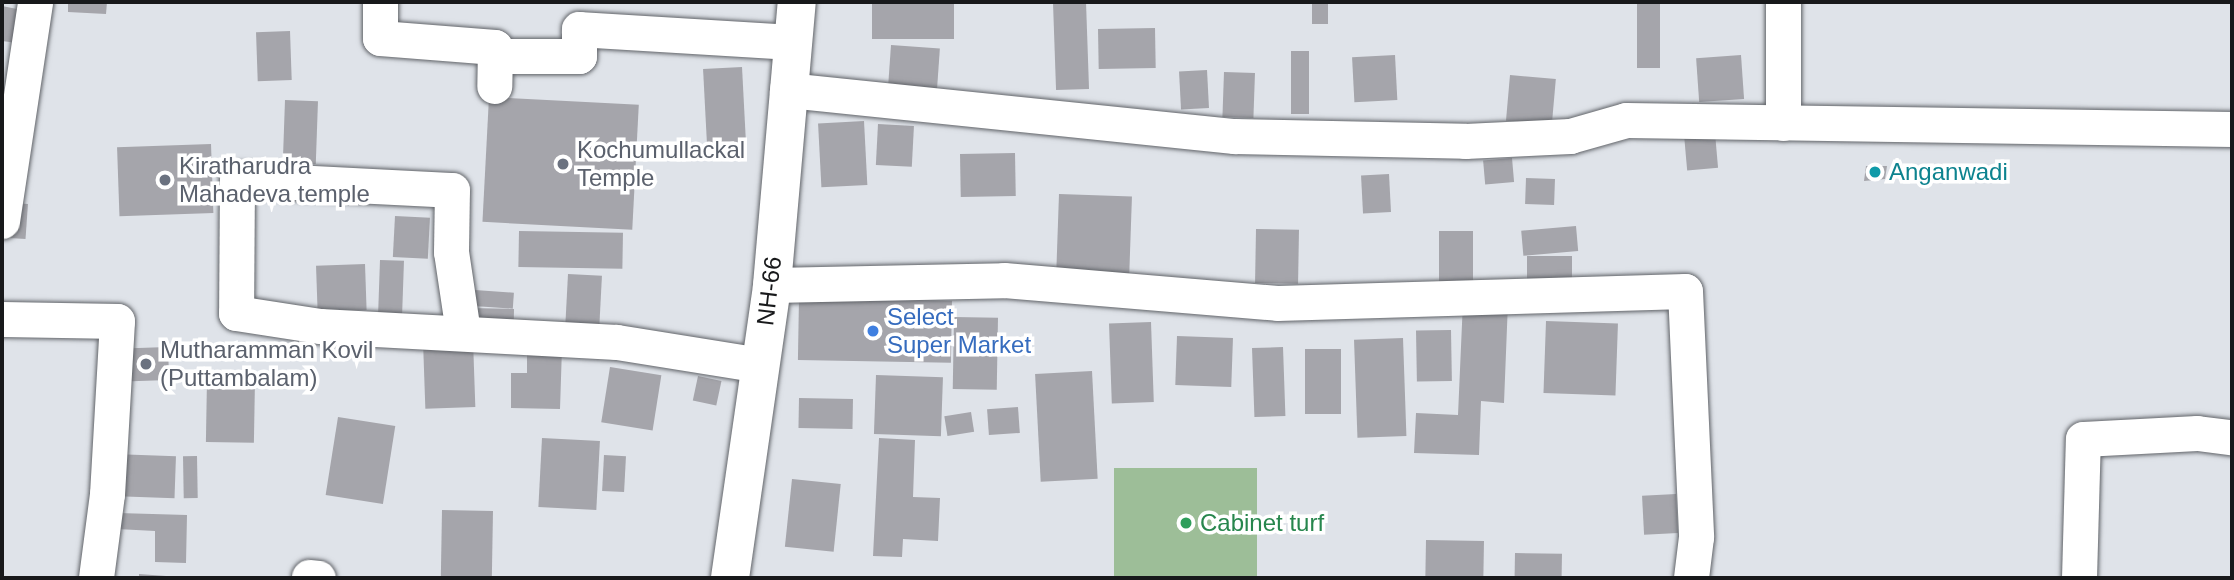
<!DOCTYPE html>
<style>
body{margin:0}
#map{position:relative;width:2234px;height:580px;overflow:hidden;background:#dfe3e9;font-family:Helvetica,sans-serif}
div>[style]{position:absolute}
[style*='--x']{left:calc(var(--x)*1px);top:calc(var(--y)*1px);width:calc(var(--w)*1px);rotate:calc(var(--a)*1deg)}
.green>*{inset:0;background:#9dbe98;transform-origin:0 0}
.building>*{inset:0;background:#a5a5ab;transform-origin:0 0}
.roads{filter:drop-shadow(0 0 2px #616469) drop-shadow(0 0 2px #616469)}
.street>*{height:35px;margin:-17.5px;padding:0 17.5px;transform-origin:17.5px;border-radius:17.5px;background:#fff}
.primary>*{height:38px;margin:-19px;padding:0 19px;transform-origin:19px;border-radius:19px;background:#fff}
.dots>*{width:19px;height:19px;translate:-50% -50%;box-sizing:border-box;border:4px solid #fff;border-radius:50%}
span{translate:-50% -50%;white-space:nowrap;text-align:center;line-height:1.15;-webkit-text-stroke:7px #fff;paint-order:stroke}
.worship-label{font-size:24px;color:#5b616d}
.left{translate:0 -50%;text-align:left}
.culture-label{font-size:24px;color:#0d838f}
.street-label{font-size:24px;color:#18191b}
.shop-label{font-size:24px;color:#366cbe}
.leisure-label{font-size:24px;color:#27864d}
.frame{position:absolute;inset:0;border:4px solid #18191b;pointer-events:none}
</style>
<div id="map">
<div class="green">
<div style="left:1114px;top:468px;width:143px;height:110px"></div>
</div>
<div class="building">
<div style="clip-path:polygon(68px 2px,107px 2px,106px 14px,68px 12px)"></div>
<div style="left:872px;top:2px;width:82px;height:37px"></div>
<div style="left:1086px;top:2px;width:87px;height:33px;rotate:88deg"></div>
<div style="left:1312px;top:2px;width:16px;height:22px"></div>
<div style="left:1637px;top:2px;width:23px;height:66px"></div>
<div style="clip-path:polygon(2px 6px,22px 10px,17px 43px,2px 41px)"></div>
<div style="left:1155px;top:28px;width:40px;height:57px;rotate:89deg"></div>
<div style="left:290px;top:31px;width:49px;height:34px;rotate:88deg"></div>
<div style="left:891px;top:45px;width:49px;height:46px;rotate:4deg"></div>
<div style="left:1291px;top:51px;width:18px;height:63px"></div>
<div style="left:1395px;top:55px;width:45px;height:43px;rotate:87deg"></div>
<div style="left:1741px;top:55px;width:44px;height:45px;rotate:86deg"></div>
<div style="left:742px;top:67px;width:75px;height:39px;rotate:87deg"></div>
<div style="left:1207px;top:70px;width:38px;height:28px;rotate:87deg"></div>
<div style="left:1224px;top:72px;width:31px;height:45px;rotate:2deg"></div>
<div style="left:1510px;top:75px;width:46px;height:46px;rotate:5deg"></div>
<div style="left:489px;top:97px;width:150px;height:125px;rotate:3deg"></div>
<div style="left:285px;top:100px;width:33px;height:63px;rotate:2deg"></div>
<div style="left:864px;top:121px;width:64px;height:46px;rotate:87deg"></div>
<div style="left:878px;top:124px;width:36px;height:41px;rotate:3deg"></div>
<div style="left:1715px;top:133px;width:35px;height:31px;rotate:85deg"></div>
<div style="left:211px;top:144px;width:69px;height:94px;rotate:88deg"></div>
<div style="left:1015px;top:153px;width:43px;height:55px;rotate:89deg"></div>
<div style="left:1512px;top:158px;width:24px;height:29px;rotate:85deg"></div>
<div style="clip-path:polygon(1866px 166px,1887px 166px,1885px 179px,1864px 181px)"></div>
<div style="left:1389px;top:174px;width:38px;height:28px;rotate:87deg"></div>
<div style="left:1526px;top:178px;width:29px;height:26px;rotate:2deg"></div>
<div style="left:1059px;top:194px;width:73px;height:77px;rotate:2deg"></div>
<div style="left:12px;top:203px;width:16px;height:35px;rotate:4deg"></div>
<div style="left:395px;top:216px;width:35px;height:41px;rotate:3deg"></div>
<div style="left:1576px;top:226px;width:25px;height:55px;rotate:85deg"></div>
<div style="left:1256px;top:229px;width:43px;height:54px;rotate:1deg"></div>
<div style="left:519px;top:231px;width:104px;height:36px;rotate:1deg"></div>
<div style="left:1439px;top:231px;width:34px;height:53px"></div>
<div style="left:1527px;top:256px;width:45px;height:29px"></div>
<div style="left:380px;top:260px;width:24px;height:61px;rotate:2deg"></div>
<div style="left:365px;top:264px;width:46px;height:49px;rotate:88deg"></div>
<div style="left:568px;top:274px;width:34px;height:56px;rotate:3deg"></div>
<div style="left:475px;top:290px;width:39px;height:16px;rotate:4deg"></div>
<div style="left:799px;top:298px;width:153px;height:62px;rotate:1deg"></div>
<div style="clip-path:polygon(1463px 301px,1508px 302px,1504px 403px,1481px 401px,1479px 455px,1414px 453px,1416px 413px,1458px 415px)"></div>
<div style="left:467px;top:308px;width:47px;height:15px;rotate:1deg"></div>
<div style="left:954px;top:317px;width:44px;height:72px;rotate:1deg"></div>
<div style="left:1546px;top:321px;width:72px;height:72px;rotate:2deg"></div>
<div style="left:1151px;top:322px;width:80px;height:42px;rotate:88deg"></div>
<div style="left:1451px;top:330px;width:51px;height:35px;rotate:89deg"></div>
<div style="left:1177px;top:336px;width:56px;height:49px;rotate:2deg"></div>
<div style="left:1403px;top:338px;width:98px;height:49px;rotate:88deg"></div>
<div style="left:473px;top:340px;width:67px;height:50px;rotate:88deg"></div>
<div style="left:168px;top:347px;width:33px;height:45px;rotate:88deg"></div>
<div style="left:1283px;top:347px;width:69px;height:31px;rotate:88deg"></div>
<div style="clip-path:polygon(527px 348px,562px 348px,560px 409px,511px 408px,511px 373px,527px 373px)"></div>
<div style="left:1341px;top:349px;width:65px;height:36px;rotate:90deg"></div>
<div style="left:610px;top:367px;width:52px;height:56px;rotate:9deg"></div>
<div style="left:1092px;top:371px;width:108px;height:57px;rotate:87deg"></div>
<div style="left:876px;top:375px;width:67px;height:59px;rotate:2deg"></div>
<div style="left:698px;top:376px;width:24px;height:25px;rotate:12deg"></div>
<div style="left:207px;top:379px;width:48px;height:63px;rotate:1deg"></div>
<div style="left:799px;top:398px;width:54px;height:30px;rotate:1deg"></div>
<div style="left:1018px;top:407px;width:26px;height:31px;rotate:86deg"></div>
<div style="left:971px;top:412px;width:20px;height:27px;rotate:81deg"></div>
<div style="left:338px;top:417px;width:58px;height:79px;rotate:9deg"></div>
<div style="left:542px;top:438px;width:58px;height:69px;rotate:3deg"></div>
<div style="clip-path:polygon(879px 438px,915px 440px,913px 497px,940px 498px,938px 541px,903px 539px,902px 557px,873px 556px)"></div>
<div style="left:113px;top:454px;width:63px;height:42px;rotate:2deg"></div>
<div style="left:604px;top:455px;width:22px;height:36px;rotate:3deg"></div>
<div style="left:197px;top:456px;width:42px;height:14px;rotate:89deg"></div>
<div style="left:792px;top:479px;width:49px;height:68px;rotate:6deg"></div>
<div style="left:1676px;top:494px;width:39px;height:34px;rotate:87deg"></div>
<div style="left:442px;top:510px;width:51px;height:68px;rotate:1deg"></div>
<div style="clip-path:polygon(118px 513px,187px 515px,186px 563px,155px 562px,155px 531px,117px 529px)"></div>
<div style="left:1426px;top:540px;width:58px;height:38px;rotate:1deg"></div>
<div style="left:1515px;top:553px;width:47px;height:25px;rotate:1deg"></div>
<div style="clip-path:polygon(139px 574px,166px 576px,166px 578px,139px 578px)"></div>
</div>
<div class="roads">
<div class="street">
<div style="--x:380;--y:2;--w:36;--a:90"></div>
<div style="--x:380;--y:38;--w:115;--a:4.5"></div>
<div style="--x:495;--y:47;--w:39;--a:91"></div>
<div style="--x:1783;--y:2;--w:121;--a:90"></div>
<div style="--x:495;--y:56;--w:84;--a:0"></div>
<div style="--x:579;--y:56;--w:27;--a:-90"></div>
<div style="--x:579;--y:29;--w:212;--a:3.5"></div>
<div style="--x:787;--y:90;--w:449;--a:5.9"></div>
<div style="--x:1234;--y:136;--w:231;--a:1.2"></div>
<div style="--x:1465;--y:141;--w:105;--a:-2.7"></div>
<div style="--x:1570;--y:136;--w:58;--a:-15.9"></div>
<div style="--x:1626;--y:120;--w:606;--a:0.85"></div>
<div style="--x:2;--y:221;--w:221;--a:-81.4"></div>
<div style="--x:772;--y:285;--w:232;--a:-1.2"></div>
<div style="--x:1004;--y:280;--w:274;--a:4.8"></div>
<div style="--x:1277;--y:303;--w:408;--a:-1.7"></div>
<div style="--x:1685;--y:291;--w:246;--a:87.4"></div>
<div style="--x:1696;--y:537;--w:41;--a:97"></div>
<div style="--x:2;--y:319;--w:115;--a:1"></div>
<div style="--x:117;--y:321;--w:173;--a:93.3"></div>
<div style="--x:107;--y:494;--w:85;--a:97.5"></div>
<div style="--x:463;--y:332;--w:81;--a:-98.5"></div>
<div style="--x:451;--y:252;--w:62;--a:-89.1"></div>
<div style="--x:452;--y:190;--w:215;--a:-177.1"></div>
<div style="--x:237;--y:179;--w:134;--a:90.4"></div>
<div style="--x:236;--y:313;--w:85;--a:8.8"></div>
<div style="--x:320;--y:326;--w:297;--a:3.1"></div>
<div style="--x:617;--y:342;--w:145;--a:9.1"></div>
<div style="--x:309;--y:577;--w:9;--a:6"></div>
<div style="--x:2079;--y:578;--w:139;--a:-88.4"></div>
<div style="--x:2083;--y:439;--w:114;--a:-3"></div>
<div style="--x:2197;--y:433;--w:35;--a:7"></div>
</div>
<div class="primary">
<div style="--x:730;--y:578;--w:296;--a:-81.8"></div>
<div style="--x:772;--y:285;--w:284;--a:-85"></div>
</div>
</div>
<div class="dots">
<div style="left:563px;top:164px;background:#6b7280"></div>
<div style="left:1875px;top:172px;background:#0f9aa8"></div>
<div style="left:165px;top:180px;background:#6b7280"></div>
<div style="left:873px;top:331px;background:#3f7fe0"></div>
<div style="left:146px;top:364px;background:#6b7280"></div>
<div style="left:1186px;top:523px;background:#2e9e5b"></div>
</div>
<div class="worship-label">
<span class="left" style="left:577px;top:164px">Kochumullackal<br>Temple</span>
<span class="left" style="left:179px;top:180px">Kiratharudra<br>Mahadeva temple</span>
<span class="left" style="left:160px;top:364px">Mutharamman Kovil<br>(Puttambalam)</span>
</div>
<div class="culture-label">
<span class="left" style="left:1889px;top:172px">Anganwadi</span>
</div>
<div class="street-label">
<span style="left:769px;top:291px;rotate:-83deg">NH-66</span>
</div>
<div class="shop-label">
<span class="left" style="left:887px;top:331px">Select<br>Super Market</span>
</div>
<div class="leisure-label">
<span class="left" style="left:1200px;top:523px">Cabinet turf</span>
</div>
<div class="frame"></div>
</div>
